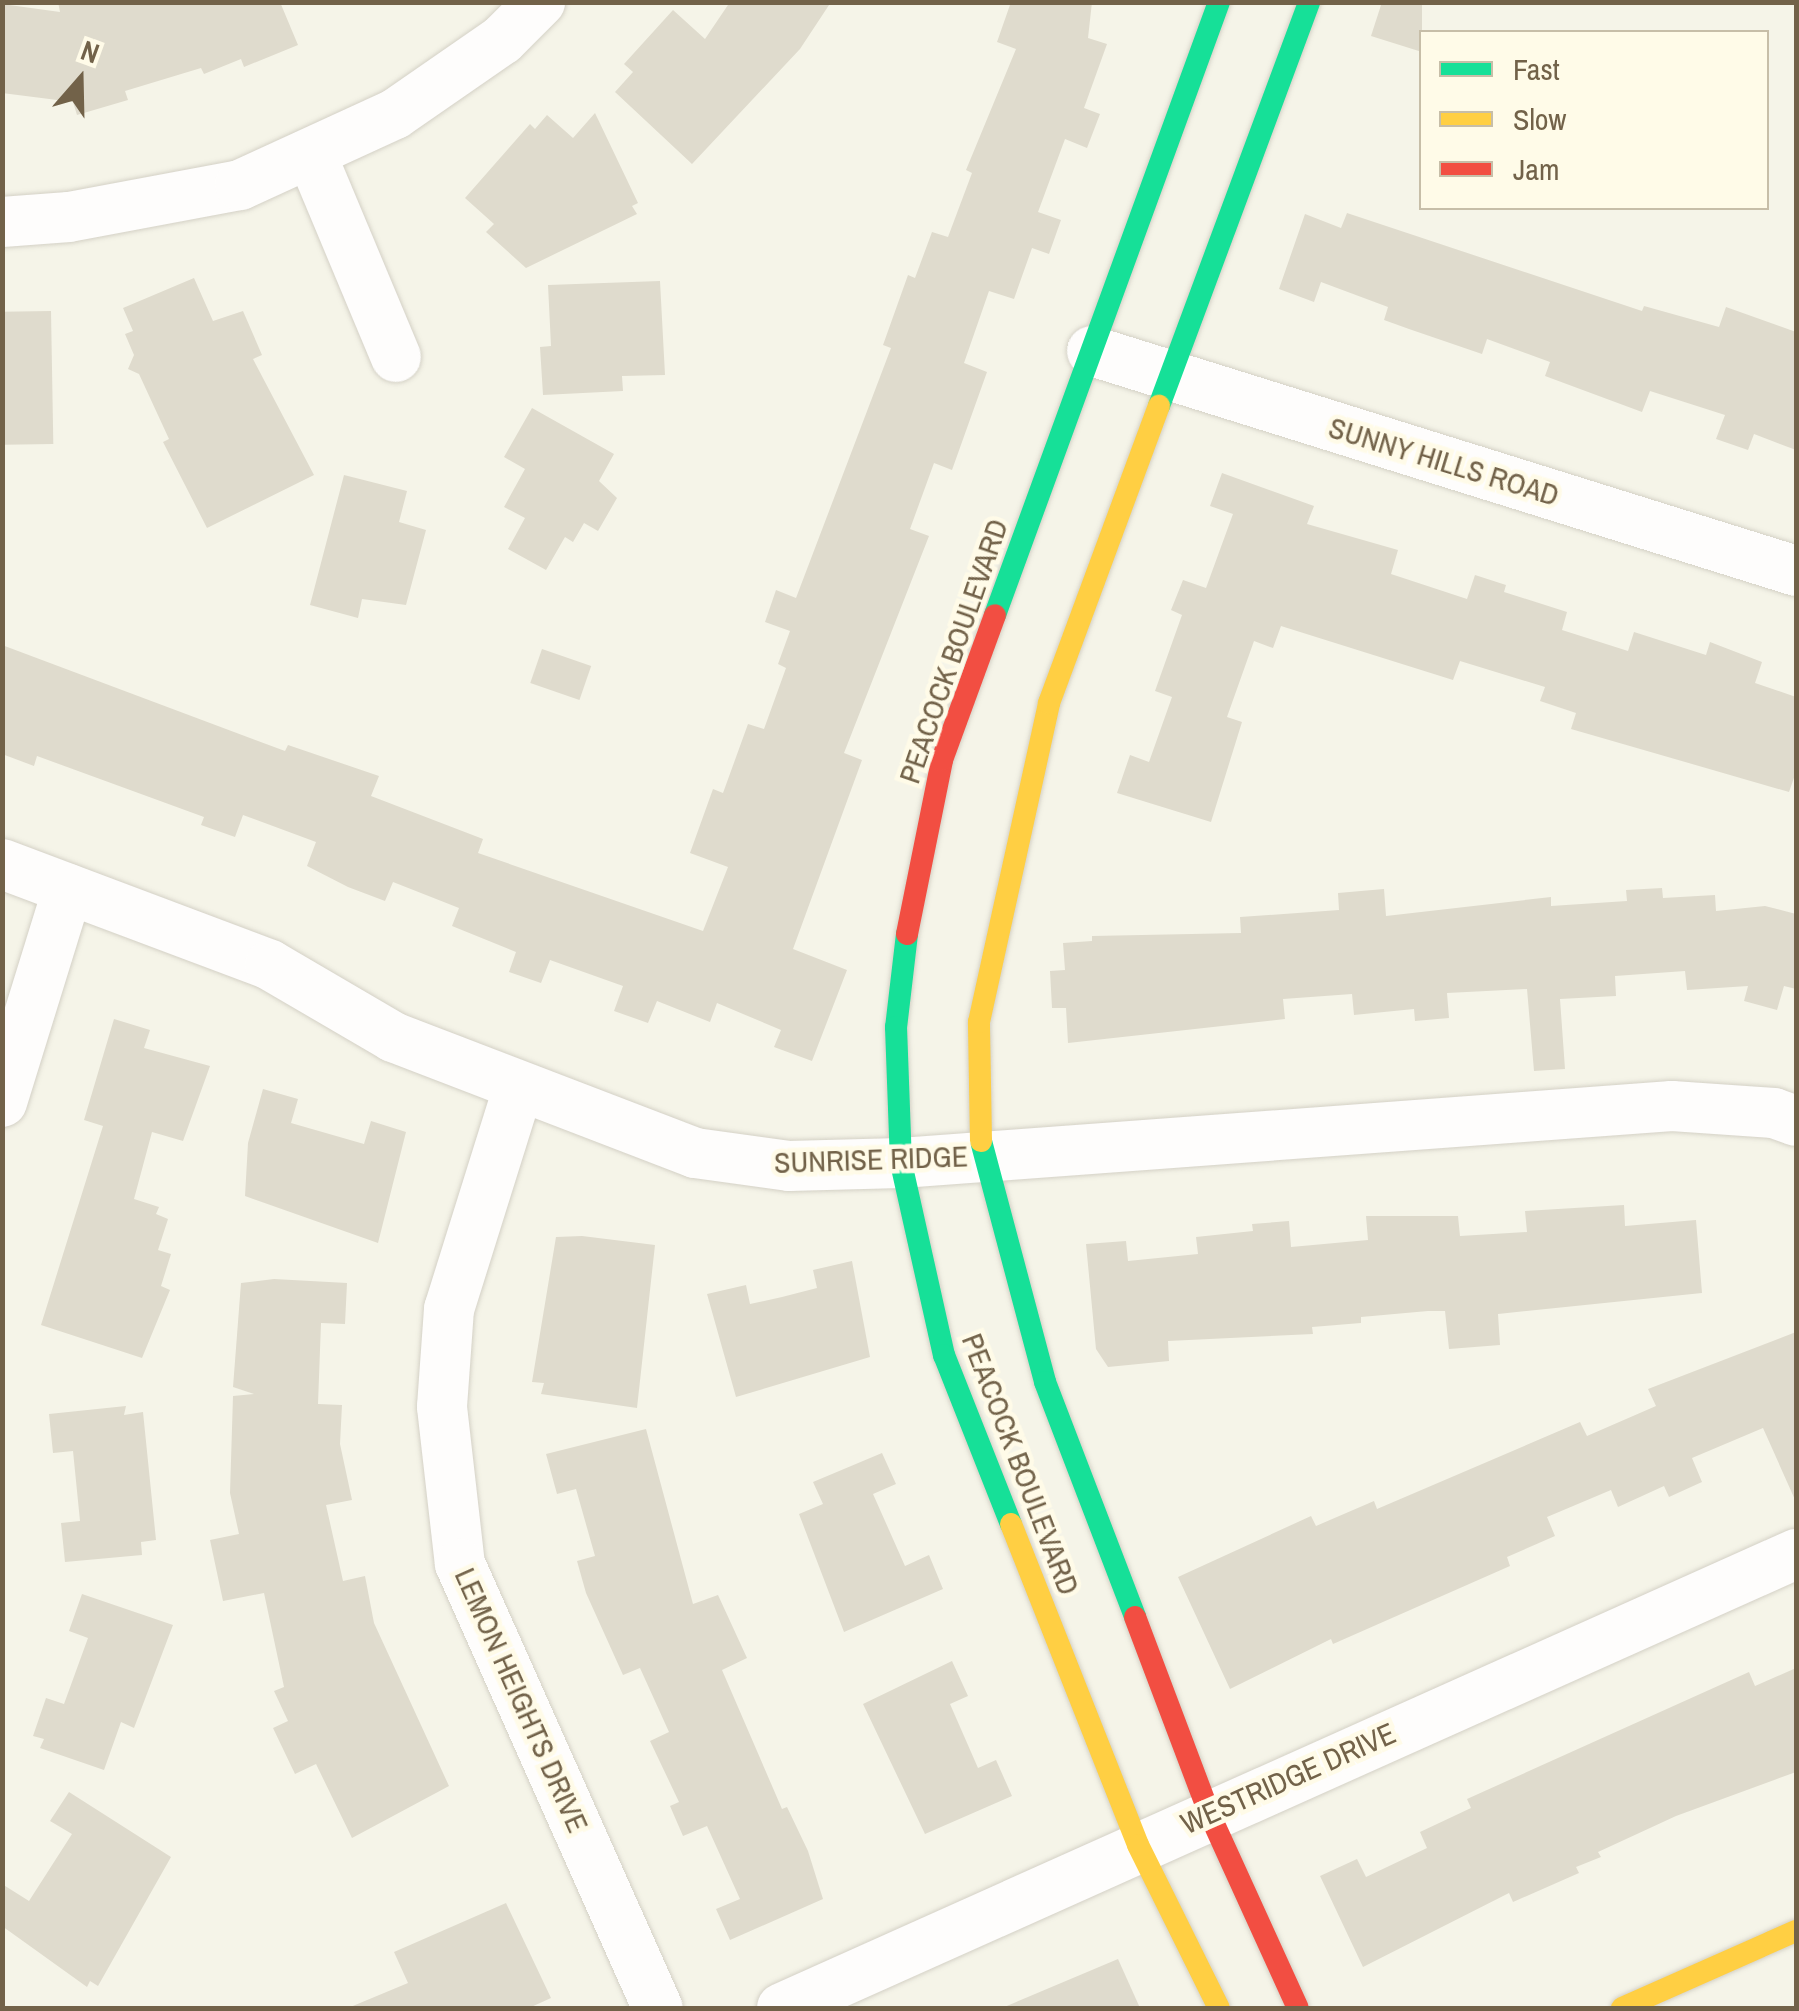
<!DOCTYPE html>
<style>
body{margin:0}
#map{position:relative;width:1799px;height:2011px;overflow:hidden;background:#f5f4e8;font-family:"Archivo Narrow",sans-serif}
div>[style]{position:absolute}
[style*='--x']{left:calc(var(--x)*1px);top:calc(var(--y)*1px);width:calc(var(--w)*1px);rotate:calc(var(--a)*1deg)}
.building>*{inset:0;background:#dfdbcd;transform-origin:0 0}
.roads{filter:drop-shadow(0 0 2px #d4d1c6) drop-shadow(0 0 2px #d4d1c6)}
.street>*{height:50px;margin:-25px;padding:0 25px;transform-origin:25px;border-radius:25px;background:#fefdfc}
.fast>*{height:22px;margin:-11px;padding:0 11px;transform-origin:11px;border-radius:11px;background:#16e098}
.slow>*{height:22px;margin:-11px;padding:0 11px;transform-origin:11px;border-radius:11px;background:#ffcf43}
.jam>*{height:22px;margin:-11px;padding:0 11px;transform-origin:11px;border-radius:11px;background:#f24e42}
span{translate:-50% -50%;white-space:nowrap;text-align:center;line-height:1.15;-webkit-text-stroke:9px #fffbe8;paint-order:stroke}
.street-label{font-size:30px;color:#726249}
.frame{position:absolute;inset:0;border:5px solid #726249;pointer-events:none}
.legend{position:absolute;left:1419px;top:30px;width:350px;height:180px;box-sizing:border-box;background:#fffbe8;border:2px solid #c7bea8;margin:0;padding:12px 18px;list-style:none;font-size:30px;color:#726249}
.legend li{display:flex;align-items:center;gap:20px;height:50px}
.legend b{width:50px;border:2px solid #c7bea8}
.north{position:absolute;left:30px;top:30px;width:100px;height:100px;-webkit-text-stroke:8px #fffbe8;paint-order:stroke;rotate:20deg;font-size:28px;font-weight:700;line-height:40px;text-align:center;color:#726249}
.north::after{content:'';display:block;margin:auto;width:35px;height:45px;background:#726249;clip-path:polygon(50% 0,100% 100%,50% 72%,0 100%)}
</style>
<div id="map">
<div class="building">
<div style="clip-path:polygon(58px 2px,280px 2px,298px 45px,244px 67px,241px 59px,204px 74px,201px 68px,125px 91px,128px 100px,77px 115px,73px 102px,2px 93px,2px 4px,60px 12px)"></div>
<div style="clip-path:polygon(730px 2px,831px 2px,800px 49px,692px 164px,615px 92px,633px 72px,624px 64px,673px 10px,705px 39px)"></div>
<div style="clip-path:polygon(1011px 2px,1092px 2px,1088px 38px,1107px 44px,1084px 108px,1100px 114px,1087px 148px,1065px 139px,1038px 212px,1061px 220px,1049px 254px,1032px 248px,1014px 299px,989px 291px,964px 363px,987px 372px,952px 470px,934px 463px,910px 529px,929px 536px,844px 753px,862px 760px,793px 949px,847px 970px,812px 1061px,774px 1047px,781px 1030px,717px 1003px,710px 1022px,657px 1001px,648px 1023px,614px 1011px,623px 986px,550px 960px,541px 983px,509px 972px,516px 952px,452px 926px,459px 908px,393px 882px,385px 901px,348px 887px,307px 866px,316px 842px,243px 815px,235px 837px,201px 825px,204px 817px,37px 756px,34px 766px,2px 754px,2px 645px,285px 751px,288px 745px,379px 776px,371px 796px,483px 839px,478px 853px,703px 931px,728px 867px,690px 853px,713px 789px,723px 793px,748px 724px,764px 729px,786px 668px,778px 664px,790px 631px,765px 622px,776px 590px,796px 598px,891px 348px,883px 345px,908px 275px,915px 278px,932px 232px,948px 237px,972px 173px,966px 170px,1016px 49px,997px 42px)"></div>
<div style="clip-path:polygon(1382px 2px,1422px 2px,1422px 52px,1371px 36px)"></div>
<div style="clip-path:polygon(595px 113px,638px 203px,632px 206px,637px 214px,526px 268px,486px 232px,494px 224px,465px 198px,530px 124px,535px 129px,547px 115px,573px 138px)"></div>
<div style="clip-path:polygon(1347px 213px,1642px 311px,1644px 306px,1719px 327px,1726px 307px,1796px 332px,1796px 450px,1754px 434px,1748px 450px,1716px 439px,1725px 415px,1650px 391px,1642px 412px,1545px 376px,1550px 362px,1487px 339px,1482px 354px,1409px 329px,1384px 320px,1388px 307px,1321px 282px,1314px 302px,1279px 289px,1305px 214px,1341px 228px)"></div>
<div style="clip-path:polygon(194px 278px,213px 321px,243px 311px,262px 355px,253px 359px,314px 475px,207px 528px,163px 442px,169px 439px,139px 374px,128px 369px,134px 355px,125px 334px,133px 331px,123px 308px)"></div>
<div style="clip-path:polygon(660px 281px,665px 375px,622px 376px,623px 391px,543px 395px,540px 347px,551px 346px,548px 285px)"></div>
<div style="left:51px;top:311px;width:133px;height:49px;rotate:89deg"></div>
<div style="clip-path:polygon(532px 408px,614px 454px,599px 481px,617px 498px,598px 531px,584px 523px,573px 542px,565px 537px,546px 570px,508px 549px,525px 518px,504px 507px,525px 469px,504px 457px)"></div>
<div style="clip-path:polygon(1222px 473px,1314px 506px,1307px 524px,1398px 550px,1391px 574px,1467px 599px,1475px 575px,1506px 585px,1504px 592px,1567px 612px,1562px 630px,1628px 651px,1634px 632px,1706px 655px,1710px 642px,1762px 662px,1755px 683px,1796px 697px,1796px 772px,1789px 792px,1571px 729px,1576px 713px,1540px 701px,1545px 687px,1460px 661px,1453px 680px,1281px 626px,1273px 648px,1254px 641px,1227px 717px,1242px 722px,1211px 822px,1117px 793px,1130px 755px,1149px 762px,1172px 697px,1155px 691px,1182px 615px,1171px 610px,1183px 580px,1206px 588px,1233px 514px,1210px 506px)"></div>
<div style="clip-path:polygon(344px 475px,407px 491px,399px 522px,426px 530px,406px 605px,362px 599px,358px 618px,310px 605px)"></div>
<div style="left:542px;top:649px;width:52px;height:36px;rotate:19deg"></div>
<div style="clip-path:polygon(1662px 888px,1663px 898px,1715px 895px,1716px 911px,1765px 906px,1796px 914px,1796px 989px,1784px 986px,1777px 1010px,1744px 1001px,1748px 986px,1687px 990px,1685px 971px,1615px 976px,1616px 996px,1560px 999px,1565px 1069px,1534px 1071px,1527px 989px,1447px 993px,1449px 1018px,1415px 1021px,1414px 1009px,1354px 1015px,1352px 994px,1283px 999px,1285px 1019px,1068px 1043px,1066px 1008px,1052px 1008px,1050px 971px,1065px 970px,1063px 943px,1092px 941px,1092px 936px,1241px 933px,1240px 917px,1339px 910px,1338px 893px,1384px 889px,1386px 916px,1551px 897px,1551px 906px,1627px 901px,1626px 890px)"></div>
<div style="clip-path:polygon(114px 1019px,150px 1030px,144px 1048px,210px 1066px,183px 1141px,152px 1132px,134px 1199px,159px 1207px,156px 1214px,168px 1219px,158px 1250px,171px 1254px,161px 1286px,170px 1290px,142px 1358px,41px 1325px,103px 1126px,84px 1120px)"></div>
<div style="clip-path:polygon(263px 1089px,298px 1099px,291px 1123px,364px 1144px,371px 1121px,406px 1132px,378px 1243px,245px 1196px,248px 1143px)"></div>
<div style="clip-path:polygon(1624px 1205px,1625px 1226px,1696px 1220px,1702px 1293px,1498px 1314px,1500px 1345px,1449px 1349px,1445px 1311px,1428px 1311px,1361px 1317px,1361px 1323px,1312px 1327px,1313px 1334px,1168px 1341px,1169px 1361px,1108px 1367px,1096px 1349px,1086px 1244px,1126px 1241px,1128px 1261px,1198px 1254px,1196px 1237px,1253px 1231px,1252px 1224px,1289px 1221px,1291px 1247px,1368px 1240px,1366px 1216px,1458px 1216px,1460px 1236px,1527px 1232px,1525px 1211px)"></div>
<div style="clip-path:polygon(582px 1236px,655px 1245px,637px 1408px,541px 1394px,544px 1383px,532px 1382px,556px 1237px)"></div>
<div style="clip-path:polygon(852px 1261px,870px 1357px,736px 1397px,707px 1294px,746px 1285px,750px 1304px,782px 1297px,817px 1288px,813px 1270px)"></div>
<div style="clip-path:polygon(274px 1279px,347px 1283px,345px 1324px,321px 1323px,318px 1404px,342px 1405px,340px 1444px,352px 1500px,326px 1505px,343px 1581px,365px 1576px,374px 1623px,449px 1786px,352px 1838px,316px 1764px,295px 1774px,273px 1728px,288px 1721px,274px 1691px,284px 1687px,264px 1593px,223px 1601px,210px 1540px,239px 1534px,230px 1493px,233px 1396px,254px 1394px,233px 1387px,241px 1283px)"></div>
<div style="clip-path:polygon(1796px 1332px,1796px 1502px,1763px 1428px,1692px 1458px,1702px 1482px,1669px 1497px,1664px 1486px,1618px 1507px,1611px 1490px,1547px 1517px,1555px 1536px,1507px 1557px,1510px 1566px,1333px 1644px,1331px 1639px,1230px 1689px,1178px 1577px,1311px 1516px,1316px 1526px,1374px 1501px,1377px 1509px,1580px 1422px,1587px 1436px,1656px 1406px,1648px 1389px)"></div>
<div style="clip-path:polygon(126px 1406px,124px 1415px,143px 1412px,156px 1540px,141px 1542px,142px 1555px,65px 1562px,61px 1523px,80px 1521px,73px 1451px,53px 1453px,49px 1414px)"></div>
<div style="clip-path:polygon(646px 1429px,693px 1604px,718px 1595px,747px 1658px,722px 1670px,782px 1809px,787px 1807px,808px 1851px,823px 1899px,730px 1940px,716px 1909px,740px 1899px,707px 1826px,683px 1836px,670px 1806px,679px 1802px,650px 1741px,669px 1732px,640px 1668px,623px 1675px,586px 1593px,577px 1561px,595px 1556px,576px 1489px,557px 1494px,546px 1454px)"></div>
<div style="clip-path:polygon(882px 1453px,896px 1484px,873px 1494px,905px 1566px,929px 1555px,943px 1589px,844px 1632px,799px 1514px,823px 1504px,813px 1482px)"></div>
<div style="clip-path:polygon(82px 1594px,173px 1625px,134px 1728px,121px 1722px,104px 1770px,40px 1748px,44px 1739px,33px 1736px,46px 1698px,64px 1704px,88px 1638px,69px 1631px)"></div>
<div style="clip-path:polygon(952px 1661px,968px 1696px,950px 1704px,978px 1768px,996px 1760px,1012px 1796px,925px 1834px,863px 1704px)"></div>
<div style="clip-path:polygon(1796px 1668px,1796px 1772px,1676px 1816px,1598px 1852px,1601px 1857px,1576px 1867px,1579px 1873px,1513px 1902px,1509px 1893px,1363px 1967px,1320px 1876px,1357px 1859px,1366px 1877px,1427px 1848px,1420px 1832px,1471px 1808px,1467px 1799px,1749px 1672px,1755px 1686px)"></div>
<div style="clip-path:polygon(69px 1792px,171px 1857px,98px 1986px,90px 1981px,87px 1987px,2px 1926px,2px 1884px,29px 1901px,72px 1834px,50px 1821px)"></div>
<div style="clip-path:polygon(506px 1903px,551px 1998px,529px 2008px,348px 2008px,408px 1983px,394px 1952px)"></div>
<div style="clip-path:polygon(1118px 1959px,1140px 2008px,1002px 2008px)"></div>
</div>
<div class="roads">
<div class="street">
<div style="--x:311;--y:154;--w:220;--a:67.3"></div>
<div style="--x:2;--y:222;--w:67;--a:-4.3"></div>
<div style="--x:69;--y:217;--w:174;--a:-10.6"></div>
<div style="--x:240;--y:185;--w:170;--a:-24.6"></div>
<div style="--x:395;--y:114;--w:130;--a:-34.7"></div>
<div style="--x:502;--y:40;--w:54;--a:-45"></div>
<div style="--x:1092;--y:351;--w:738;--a:17.35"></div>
<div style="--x:2;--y:864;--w:286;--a:20.6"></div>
<div style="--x:270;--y:965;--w:143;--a:30.3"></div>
<div style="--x:393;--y:1037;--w:324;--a:21"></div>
<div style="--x:695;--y:1153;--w:95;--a:7.9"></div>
<div style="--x:789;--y:1166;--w:112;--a:-1.5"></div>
<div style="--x:901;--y:1163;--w:773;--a:-4.23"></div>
<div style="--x:1672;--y:1106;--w:102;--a:3.9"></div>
<div style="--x:1774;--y:1113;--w:23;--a:20"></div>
<div style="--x:518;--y:1089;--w:231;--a:107.4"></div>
<div style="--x:449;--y:1309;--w:98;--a:94.1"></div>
<div style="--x:442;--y:1407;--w:158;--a:83.5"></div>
<div style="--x:460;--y:1564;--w:486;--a:66"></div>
<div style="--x:2;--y:1102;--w:223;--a:-72.8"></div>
<div style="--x:782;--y:2008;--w:1111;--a:-24.12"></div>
</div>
<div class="fast">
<div style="--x:1159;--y:406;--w:431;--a:-69.6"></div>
<div style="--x:995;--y:615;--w:653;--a:-69.93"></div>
<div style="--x:907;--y:934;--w:94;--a:96.7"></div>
<div style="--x:896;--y:1027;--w:136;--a:87.9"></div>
<div style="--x:901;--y:1163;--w:197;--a:77.4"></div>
<div style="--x:944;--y:1355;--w:182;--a:68.4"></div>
<div style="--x:981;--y:1141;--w:249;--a:75.1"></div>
<div style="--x:1045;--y:1382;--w:252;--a:69"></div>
</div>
<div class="slow">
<div style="--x:981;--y:1141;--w:119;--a:-91"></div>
<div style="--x:979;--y:1022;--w:327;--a:-77.6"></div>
<div style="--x:1049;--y:703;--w:317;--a:-69.7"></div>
<div style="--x:1011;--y:1524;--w:345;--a:68.4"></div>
<div style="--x:1138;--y:1845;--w:182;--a:63.6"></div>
<div style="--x:1622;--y:2008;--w:190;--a:-23.9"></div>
</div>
<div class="jam">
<div style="--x:907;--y:934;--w:177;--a:-78.6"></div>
<div style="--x:942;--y:760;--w:154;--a:-69.9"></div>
<div style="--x:1135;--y:1617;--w:210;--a:69.3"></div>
<div style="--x:1209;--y:1813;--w:214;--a:65.5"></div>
</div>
</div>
<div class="street-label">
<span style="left:1444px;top:461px;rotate:17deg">SUNNY HILLS ROAD</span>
<span style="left:953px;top:651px;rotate:-71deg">PEACOCK BOULEVARD</span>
<span style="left:871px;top:1159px;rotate:-2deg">SUNRISE RIDGE</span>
<span style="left:1021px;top:1464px;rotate:69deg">PEACOCK BOULEVARD</span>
<span style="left:522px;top:1700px;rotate:66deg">LEMON HEIGHTS DRIVE</span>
<span style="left:1288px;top:1778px;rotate:-24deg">WESTRIDGE DRIVE</span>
</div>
<div class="frame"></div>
<ul class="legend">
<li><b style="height:12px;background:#16e098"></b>Fast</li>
<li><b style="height:12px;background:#ffcf43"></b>Slow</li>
<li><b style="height:12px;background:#f24e42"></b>Jam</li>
</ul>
<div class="north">N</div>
</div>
